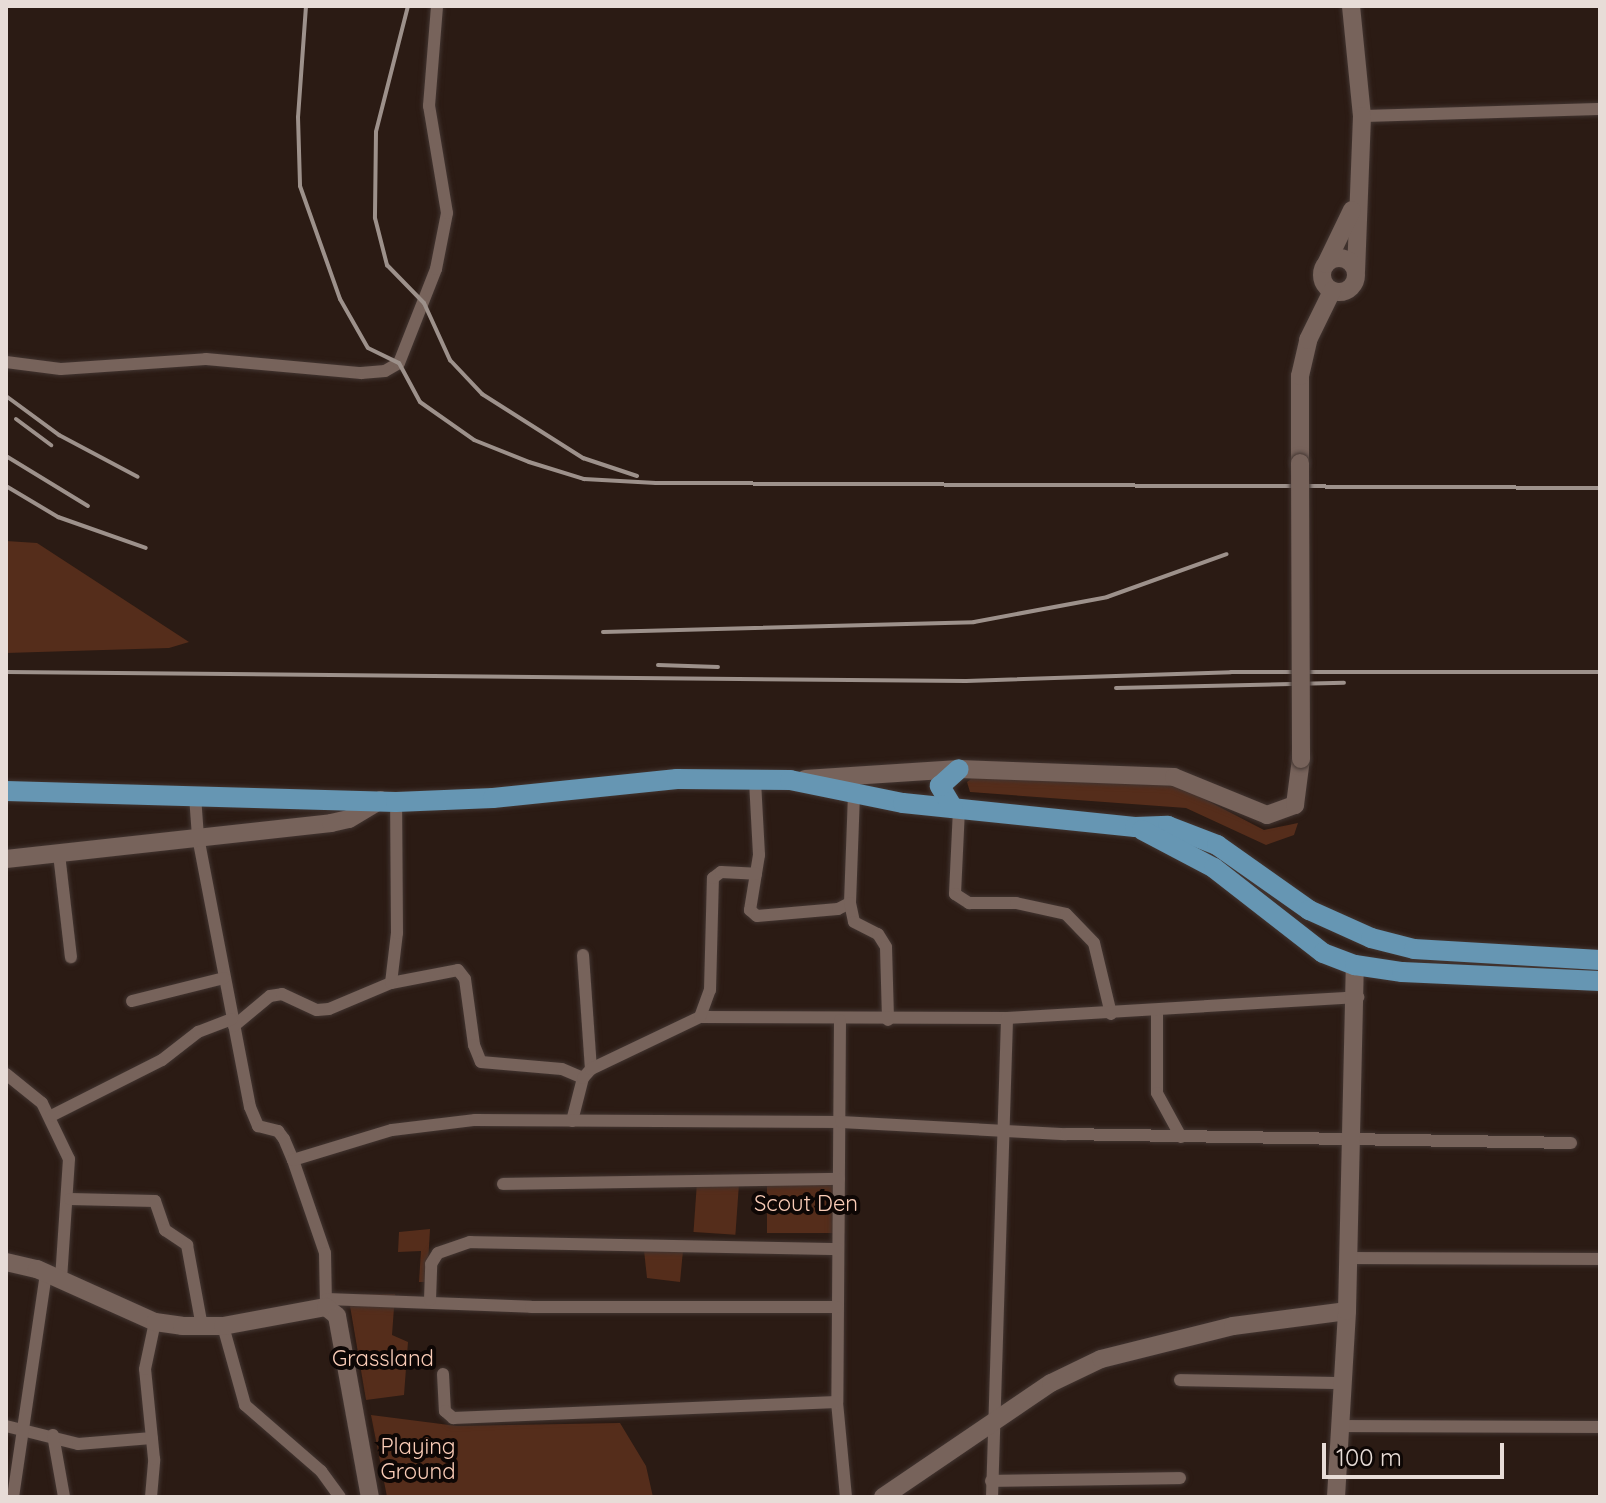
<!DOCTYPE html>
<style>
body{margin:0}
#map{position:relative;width:1606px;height:1503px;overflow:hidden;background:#2b1b14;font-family:Quicksand,sans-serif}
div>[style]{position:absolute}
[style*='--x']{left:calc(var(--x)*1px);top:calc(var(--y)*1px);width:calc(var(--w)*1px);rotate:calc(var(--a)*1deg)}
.green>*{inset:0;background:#552d1b;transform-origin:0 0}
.roads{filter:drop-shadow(0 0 2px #423531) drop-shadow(0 0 2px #423531)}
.street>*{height:12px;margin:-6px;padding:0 6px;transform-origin:6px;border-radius:6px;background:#77635b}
.secondary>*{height:18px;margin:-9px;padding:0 9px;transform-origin:9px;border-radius:9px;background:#77635b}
.secondary>.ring{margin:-9px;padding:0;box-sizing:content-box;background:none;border:18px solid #77635b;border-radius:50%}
.primary>*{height:20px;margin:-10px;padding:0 10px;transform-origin:10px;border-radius:10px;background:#6696b3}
.rail>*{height:4px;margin:-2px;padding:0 2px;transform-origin:2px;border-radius:2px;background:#9d918b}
.bridges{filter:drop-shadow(0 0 2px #423531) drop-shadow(0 0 2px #423531)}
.secondary-bridge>*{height:18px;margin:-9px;padding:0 9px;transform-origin:9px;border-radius:9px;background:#77635b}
span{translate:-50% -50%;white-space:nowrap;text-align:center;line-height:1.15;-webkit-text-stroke:8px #0e0705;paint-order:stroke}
.park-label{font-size:22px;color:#faccb7}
.frame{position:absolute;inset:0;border:8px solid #e7dcd7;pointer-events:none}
.scale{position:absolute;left:1322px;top:1443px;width:182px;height:36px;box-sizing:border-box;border:4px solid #e7dcd7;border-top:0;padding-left:10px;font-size:24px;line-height:28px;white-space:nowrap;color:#e7dcd7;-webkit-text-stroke:6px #0e0705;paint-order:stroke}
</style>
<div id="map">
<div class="green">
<div style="clip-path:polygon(6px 541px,37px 543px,189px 642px,169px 648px,6px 653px)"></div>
<div style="clip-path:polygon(975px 776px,1179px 786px,1264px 830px,1298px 823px,1294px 835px,1266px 845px,1186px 808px,970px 792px,967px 782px)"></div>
<div style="left:845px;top:1175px;width:58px;height:78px;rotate:90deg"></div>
<div style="left:697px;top:1182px;width:42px;height:50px;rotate:4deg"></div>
<div style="clip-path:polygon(430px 1229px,427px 1282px,419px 1282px,421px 1251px,398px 1252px,399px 1232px)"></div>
<div style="clip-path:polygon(684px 1240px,680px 1282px,647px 1278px,643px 1241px)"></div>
<div style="clip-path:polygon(348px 1294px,395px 1294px,392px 1335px,408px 1342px,404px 1395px,366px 1400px)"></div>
<div style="clip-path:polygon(371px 1415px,457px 1426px,620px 1423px,646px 1466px,653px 1497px,387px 1497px)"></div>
</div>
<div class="roads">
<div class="street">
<div style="--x:1362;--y:116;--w:238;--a:-1.7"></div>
<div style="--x:6;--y:362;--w:55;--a:7.3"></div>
<div style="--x:61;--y:369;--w:145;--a:-3.9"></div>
<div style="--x:206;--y:359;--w:156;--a:5.2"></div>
<div style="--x:361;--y:373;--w:24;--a:-5"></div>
<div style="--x:385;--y:371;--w:16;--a:-30"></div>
<div style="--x:399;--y:363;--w:101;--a:-68.5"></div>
<div style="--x:436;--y:269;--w:57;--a:-78.9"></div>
<div style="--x:447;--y:213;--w:109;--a:-99.5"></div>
<div style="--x:429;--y:106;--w:100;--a:-85.4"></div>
<div style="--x:755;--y:781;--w:74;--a:86.9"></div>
<div style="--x:759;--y:855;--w:56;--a:99.3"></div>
<div style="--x:750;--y:910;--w:9;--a:41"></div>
<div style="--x:757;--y:916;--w:81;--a:-4.9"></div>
<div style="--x:838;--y:909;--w:13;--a:-27"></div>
<div style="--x:850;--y:903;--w:108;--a:-87.9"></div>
<div style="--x:195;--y:796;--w:41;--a:85.8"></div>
<div style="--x:198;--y:837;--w:275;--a:79.1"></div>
<div style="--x:250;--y:1107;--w:21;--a:67"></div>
<div style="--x:258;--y:1126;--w:21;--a:14"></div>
<div style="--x:278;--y:1131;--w:10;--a:53"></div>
<div style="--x:284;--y:1139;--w:23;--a:67"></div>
<div style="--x:293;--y:1160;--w:98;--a:71"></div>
<div style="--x:325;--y:1253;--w:54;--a:88.9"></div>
<div style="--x:959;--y:809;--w:85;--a:92.7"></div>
<div style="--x:955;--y:894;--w:17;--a:33"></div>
<div style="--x:969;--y:903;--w:47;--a:0"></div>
<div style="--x:1016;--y:903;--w:51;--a:12.4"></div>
<div style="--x:1066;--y:914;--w:40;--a:46"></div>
<div style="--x:1094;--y:943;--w:73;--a:76.5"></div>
<div style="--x:59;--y:854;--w:104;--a:83.4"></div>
<div style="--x:850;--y:903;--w:19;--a:78"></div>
<div style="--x:854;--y:922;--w:27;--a:27"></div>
<div style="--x:878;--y:934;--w:15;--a:58"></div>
<div style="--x:886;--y:947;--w:73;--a:88.4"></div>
<div style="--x:583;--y:955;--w:114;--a:86"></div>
<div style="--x:391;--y:983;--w:68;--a:-11"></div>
<div style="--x:458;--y:970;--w:11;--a:52"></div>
<div style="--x:465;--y:979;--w:67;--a:82.2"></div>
<div style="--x:474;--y:1045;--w:18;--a:68"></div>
<div style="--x:481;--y:1062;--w:81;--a:4.9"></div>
<div style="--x:562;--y:1069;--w:23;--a:23"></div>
<div style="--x:132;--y:1001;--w:95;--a:-14"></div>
<div style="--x:1157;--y:1012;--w:81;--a:90"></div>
<div style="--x:1157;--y:1093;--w:50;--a:61.4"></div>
<div style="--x:700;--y:1017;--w:307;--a:0.2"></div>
<div style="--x:1007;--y:1018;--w:352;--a:-3.4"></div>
<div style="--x:840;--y:1020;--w:382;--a:90.4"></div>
<div style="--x:837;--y:1402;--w:95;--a:84.6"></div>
<div style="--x:234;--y:1026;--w:47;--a:-39.8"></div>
<div style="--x:270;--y:996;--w:12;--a:-9"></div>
<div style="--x:282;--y:994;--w:38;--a:25"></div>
<div style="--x:317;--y:1010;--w:12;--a:-5"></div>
<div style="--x:329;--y:1009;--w:67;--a:-22.8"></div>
<div style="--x:391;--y:983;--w:50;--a:-83.2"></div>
<div style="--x:397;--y:933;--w:131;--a:-90.4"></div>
<div style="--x:6;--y:1074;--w:46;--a:38.9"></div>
<div style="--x:42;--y:1103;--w:62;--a:64.3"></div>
<div style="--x:69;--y:1159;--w:121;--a:93.8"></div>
<div style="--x:51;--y:1116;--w:124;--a:-26.8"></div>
<div style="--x:162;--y:1060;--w:46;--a:-37.9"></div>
<div style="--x:198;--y:1032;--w:36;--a:-21"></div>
<div style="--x:572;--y:1121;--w:44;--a:-75.7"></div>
<div style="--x:583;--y:1078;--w:12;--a:-48"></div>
<div style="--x:591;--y:1069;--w:121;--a:-25.5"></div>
<div style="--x:700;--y:1017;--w:29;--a:-70"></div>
<div style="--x:710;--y:990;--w:112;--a:-88.5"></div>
<div style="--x:713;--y:878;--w:10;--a:-37"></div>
<div style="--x:721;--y:872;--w:35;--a:3"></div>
<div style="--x:293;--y:1160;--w:103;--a:-16.9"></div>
<div style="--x:392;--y:1130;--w:84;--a:-6.9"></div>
<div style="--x:475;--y:1120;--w:366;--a:0.3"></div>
<div style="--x:841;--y:1122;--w:225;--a:3.1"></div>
<div style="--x:1066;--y:1134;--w:505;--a:1.02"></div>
<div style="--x:503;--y:1184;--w:336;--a:-0.9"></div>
<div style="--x:70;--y:1199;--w:85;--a:1.3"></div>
<div style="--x:155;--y:1201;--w:31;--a:71"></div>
<div style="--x:165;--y:1230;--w:27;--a:34"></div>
<div style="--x:187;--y:1245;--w:83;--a:79.6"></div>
<div style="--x:1347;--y:1258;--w:253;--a:0.2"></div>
<div style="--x:327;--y:1299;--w:204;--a:2.2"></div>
<div style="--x:531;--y:1307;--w:306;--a:0"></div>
<div style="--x:430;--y:1300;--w:36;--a:-88"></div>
<div style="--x:431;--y:1264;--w:13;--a:-58"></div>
<div style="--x:438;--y:1253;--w:34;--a:-19"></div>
<div style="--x:470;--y:1242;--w:368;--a:1.1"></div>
<div style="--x:223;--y:1326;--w:82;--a:74.4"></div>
<div style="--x:245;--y:1405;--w:101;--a:41"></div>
<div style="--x:321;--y:1471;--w:32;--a:54"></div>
<div style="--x:443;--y:1374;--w:37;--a:87"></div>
<div style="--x:445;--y:1411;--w:11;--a:41"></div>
<div style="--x:453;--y:1418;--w:384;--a:-2.4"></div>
<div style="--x:1180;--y:1380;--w:163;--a:1.1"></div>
<div style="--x:6;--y:1426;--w:74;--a:14"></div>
<div style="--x:78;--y:1444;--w:74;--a:-4.6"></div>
<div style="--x:1339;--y:1426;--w:261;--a:0.2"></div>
<div style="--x:53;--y:1435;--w:63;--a:79.9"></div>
<div style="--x:991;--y:1481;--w:189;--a:-0.9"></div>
<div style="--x:13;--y:1497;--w:226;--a:-81.6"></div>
<div style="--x:151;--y:1497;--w:38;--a:-85"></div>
<div style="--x:154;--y:1459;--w:90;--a:-95.7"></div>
<div style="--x:145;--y:1369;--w:48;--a:-78"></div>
<div style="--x:992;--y:1497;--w:479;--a:-88.2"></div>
</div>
<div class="secondary">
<div style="--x:1351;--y:6;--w:111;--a:84.3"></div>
<div style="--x:1362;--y:116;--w:155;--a:92.2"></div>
<div class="ring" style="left:1322px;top:258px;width:16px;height:16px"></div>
<div style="--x:1326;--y:264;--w:60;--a:-64.3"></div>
<div style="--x:1300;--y:463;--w:87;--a:-90"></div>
<div style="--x:1300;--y:376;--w:37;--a:-77"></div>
<div style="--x:1308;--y:340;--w:55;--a:-63.9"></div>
<div style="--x:805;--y:779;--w:154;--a:-3.7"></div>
<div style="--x:959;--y:769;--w:215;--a:2.1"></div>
<div style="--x:1174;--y:777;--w:100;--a:22.2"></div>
<div style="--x:1267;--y:815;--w:30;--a:-20"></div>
<div style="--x:1295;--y:805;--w:46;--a:-82.6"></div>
<div style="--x:6;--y:859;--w:327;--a:-6.3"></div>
<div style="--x:331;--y:823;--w:18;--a:-13"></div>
<div style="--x:349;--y:819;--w:37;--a:-31"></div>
<div style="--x:6;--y:1262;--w:32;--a:13"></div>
<div style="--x:37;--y:1269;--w:129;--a:24.2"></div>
<div style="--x:155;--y:1322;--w:27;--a:8"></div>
<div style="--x:182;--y:1326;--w:41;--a:0"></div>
<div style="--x:223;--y:1326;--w:105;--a:-10.5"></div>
<div style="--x:326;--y:1307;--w:14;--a:39"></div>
<div style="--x:337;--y:1316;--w:184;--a:79.7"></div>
<div style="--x:883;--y:1497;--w:203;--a:-34.2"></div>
<div style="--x:1051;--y:1383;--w:55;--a:-25.6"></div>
<div style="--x:1101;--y:1359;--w:136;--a:-14"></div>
<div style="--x:1233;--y:1326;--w:115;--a:-7.5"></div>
<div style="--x:1336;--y:1497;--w:186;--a:-86.6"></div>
<div style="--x:1347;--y:1311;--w:346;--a:-88.7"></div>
</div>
<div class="primary">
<div style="--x:6;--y:791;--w:390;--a:1.6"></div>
<div style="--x:396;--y:802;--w:97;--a:-2.4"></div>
<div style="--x:493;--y:798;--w:185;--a:-5.9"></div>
<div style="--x:677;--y:779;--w:113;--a:0.5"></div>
<div style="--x:790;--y:780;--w:115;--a:11.5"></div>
<div style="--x:903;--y:803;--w:233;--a:5.9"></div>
<div style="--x:1135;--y:827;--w:33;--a:-2"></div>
<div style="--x:1168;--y:826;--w:53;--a:21.2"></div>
<div style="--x:1217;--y:845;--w:113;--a:35.2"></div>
<div style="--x:1309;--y:910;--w:68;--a:24.3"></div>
<div style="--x:1371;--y:938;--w:44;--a:14.3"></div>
<div style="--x:1414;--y:949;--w:186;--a:3.4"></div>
<div style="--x:953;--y:808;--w:26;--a:-121"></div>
<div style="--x:940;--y:786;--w:25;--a:-42"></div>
<div style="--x:1142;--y:830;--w:81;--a:27.8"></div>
<div style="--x:1214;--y:868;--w:138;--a:37.9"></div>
<div style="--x:1323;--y:953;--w:34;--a:21"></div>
<div style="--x:1355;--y:965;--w:48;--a:8.5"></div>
<div style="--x:1402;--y:972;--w:198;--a:2.6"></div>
</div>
</div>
<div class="rail">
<div style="--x:306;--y:6;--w:111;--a:94.1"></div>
<div style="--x:298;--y:117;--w:69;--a:88.3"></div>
<div style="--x:300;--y:186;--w:120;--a:70.5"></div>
<div style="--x:340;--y:299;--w:56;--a:60.3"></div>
<div style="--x:368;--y:348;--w:34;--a:26"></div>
<div style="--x:399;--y:363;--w:44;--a:61.7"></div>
<div style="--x:420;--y:402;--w:66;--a:35.1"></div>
<div style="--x:474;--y:440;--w:59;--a:21.8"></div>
<div style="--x:529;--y:462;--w:58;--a:17.2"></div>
<div style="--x:584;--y:479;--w:72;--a:3.2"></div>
<div style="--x:656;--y:483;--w:944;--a:0.3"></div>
<div style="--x:408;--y:6;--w:130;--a:104.3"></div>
<div style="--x:376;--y:132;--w:86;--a:90.7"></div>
<div style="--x:375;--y:218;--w:49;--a:75.7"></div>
<div style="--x:387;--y:265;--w:53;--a:45.8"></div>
<div style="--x:424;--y:303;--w:63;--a:65.5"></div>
<div style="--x:450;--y:360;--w:47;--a:46.7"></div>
<div style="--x:482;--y:394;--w:120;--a:32.4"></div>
<div style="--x:583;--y:458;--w:57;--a:18.4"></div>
<div style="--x:6;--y:396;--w:66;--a:36.3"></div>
<div style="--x:59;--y:435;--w:89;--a:28"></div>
<div style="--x:16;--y:419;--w:44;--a:36.6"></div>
<div style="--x:6;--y:456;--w:96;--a:31.4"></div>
<div style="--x:6;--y:486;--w:61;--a:30.8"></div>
<div style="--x:58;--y:517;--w:93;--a:19.4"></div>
<div style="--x:603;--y:632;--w:371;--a:-1.5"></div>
<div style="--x:974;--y:622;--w:135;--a:-10.6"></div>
<div style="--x:1107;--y:597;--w:127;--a:-19.7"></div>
<div style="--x:658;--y:665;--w:60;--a:1.9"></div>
<div style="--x:6;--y:672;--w:960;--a:0.54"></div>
<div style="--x:966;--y:681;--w:265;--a:-1.9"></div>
<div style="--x:1231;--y:672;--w:369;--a:0"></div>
<div style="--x:1116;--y:688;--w:228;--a:-1.3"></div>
</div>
<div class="bridges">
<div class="secondary-bridge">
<div style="--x:1300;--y:463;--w:296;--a:89.8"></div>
</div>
</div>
<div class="park-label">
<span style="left:806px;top:1204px">Scout Den</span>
<span style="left:383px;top:1359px">Grassland</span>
<span style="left:418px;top:1459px">Playing<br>Ground</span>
</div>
<div class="frame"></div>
<div class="scale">100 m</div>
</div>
